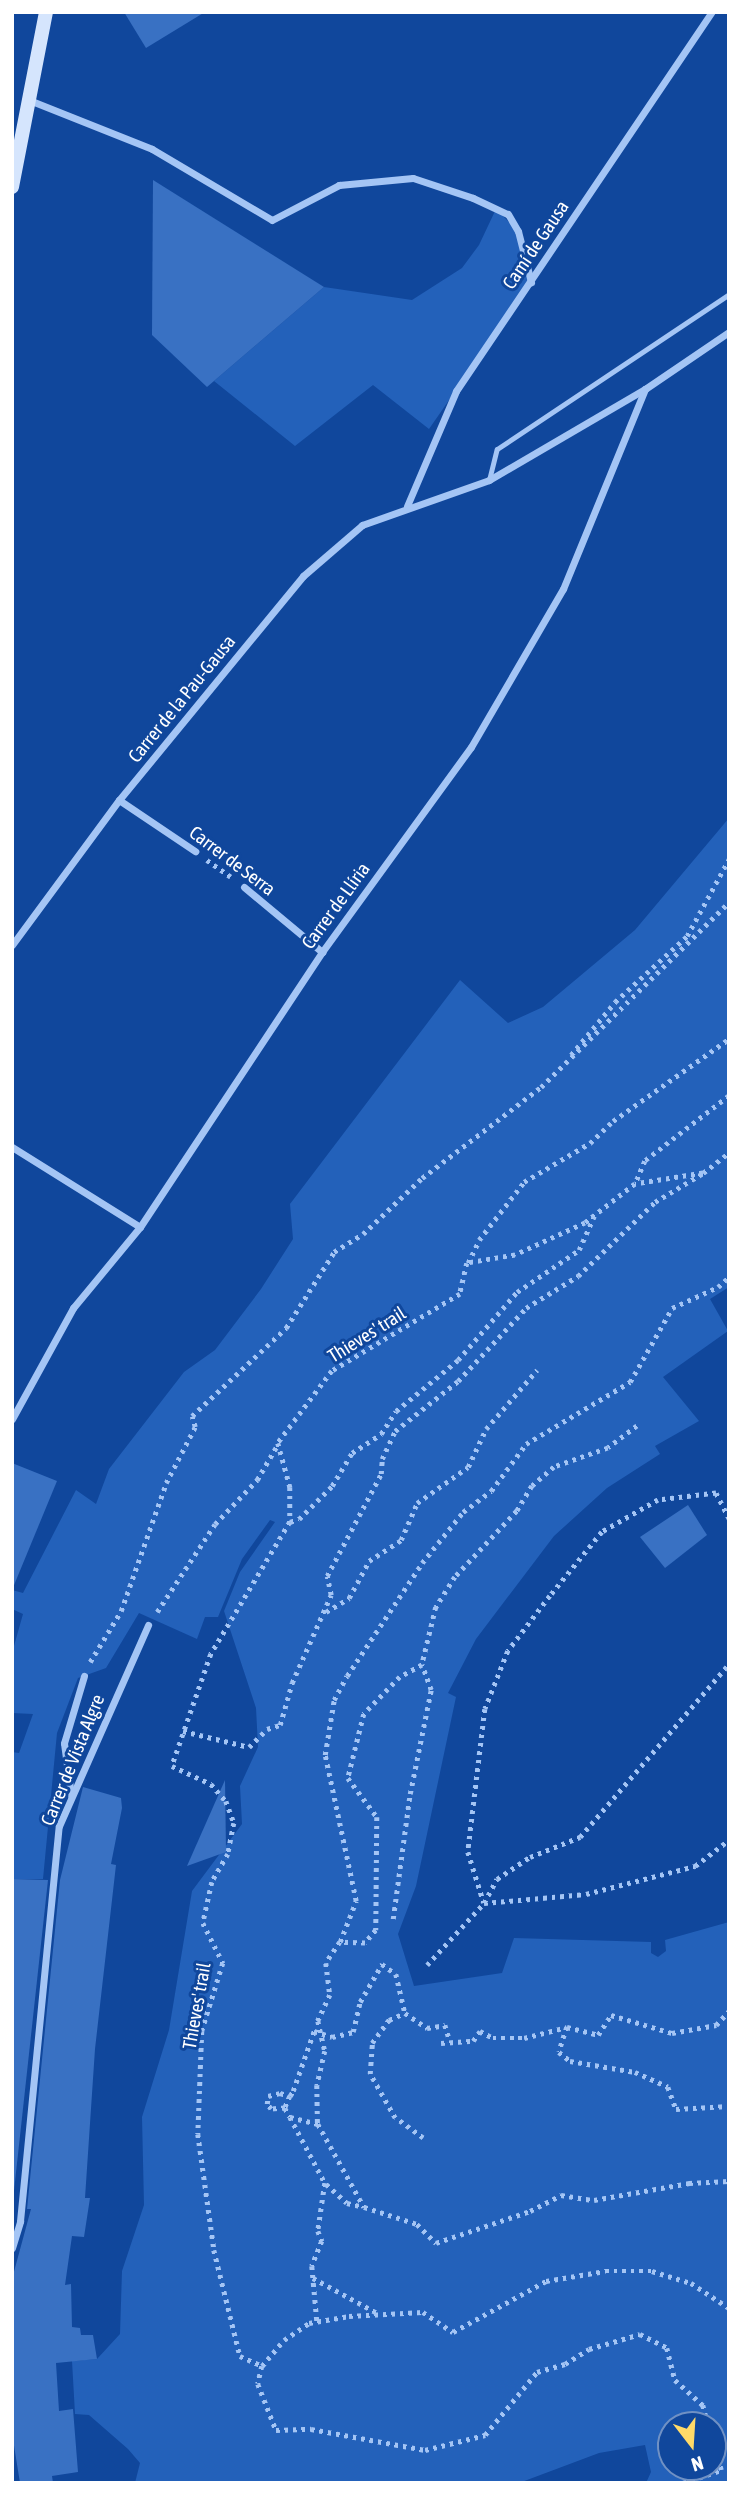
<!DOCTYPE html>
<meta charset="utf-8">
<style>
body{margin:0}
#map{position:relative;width:741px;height:2495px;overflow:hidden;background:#10479c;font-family:"Asap Condensed",sans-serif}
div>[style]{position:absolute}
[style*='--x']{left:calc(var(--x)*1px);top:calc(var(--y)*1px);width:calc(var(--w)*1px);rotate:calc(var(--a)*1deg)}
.green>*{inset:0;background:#2361ba}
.building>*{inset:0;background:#3971c3}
.path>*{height:4.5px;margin-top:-2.25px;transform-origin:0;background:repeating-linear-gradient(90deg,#a4c5f5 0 3.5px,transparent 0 8.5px)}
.lane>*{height:5px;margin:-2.5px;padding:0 2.5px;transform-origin:2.5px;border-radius:2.5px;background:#a4c5f5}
.street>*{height:7px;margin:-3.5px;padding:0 3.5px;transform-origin:3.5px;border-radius:3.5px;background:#a4c5f5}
.secondary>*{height:14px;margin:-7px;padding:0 7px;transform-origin:7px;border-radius:7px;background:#d5e5fd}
span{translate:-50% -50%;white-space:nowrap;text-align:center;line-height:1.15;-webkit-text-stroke:6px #10479c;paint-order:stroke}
.street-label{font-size:19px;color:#fff}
.frame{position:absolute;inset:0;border:14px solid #fff;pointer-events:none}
.north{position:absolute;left:657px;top:2411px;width:70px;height:70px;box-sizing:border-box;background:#10479c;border:2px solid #7091c4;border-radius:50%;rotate:163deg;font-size:19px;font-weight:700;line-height:28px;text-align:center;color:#fff}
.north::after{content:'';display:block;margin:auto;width:24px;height:32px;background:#ffda68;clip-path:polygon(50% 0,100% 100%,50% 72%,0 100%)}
</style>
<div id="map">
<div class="green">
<div style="clip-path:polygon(496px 209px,518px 231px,531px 282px,429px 429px,373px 385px,295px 446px,214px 381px,324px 287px,412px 300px,462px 268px,479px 245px)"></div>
<div style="clip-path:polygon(evenodd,729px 818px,729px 1287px,710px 1299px,728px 1331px,663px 1377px,699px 1421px,655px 1446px,660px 1454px,607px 1488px,554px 1536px,476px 1639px,448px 1693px,456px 1697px,416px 1886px,398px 1934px,414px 1986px,502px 1973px,514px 1938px,651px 1942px,651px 1953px,658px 1957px,666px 1951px,665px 1940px,729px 1922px,729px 2483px,646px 2483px,651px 2472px,645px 2445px,599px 2453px,519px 2483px,135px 2483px,140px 2463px,128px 2449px,89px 2415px,75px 2414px,72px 2361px,97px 2359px,120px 2334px,122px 2271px,144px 2205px,142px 2117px,169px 2030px,192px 1891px,242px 1824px,240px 1786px,258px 1747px,256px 1708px,224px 1611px,240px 1572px,275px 1522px,270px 1520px,242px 1559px,218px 1617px,205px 1617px,197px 1639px,139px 1613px,106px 1668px,78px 1678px,57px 1733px,43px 1879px,12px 1879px,12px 1752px,19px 1753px,33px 1714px,12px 1713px,12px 1653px,23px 1614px,12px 1609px,12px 1590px,23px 1593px,76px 1490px,96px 1504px,109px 1469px,184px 1372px,215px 1350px,261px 1289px,293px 1239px,290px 1204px,460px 980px,508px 1023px,543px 1007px,635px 930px,729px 818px,671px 2425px,713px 2425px,713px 2467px,671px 2467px,671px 2425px)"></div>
</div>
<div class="building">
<div style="clip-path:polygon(124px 12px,205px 12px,146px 48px)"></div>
<div style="clip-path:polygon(153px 180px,324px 287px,207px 387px,152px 335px)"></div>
<div style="clip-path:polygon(12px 1463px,57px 1481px,12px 1590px)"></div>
<div style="clip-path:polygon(688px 1505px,707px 1535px,665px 1568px,640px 1537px)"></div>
<div style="clip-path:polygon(225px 1780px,226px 1852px,187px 1866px)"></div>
<div style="clip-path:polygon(83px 1787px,121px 1798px,122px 1808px,111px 1864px,116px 1865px,95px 2049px,85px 2198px,90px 2198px,84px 2237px,72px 2236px,65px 2285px,71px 2284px,72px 2327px,80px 2328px,81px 2335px,93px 2335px,97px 2359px,56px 2363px,59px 2411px,73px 2409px,78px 2472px,52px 2476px,53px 2483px,20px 2483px,12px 2433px,12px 2279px,31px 2209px,27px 2209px,60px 1880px)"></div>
<div style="clip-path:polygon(12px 1879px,48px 1880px,12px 2209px)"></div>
</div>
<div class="path">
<div style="--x:207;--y:860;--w:29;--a:35"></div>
<div style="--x:571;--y:1055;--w:69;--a:-50.3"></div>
<div style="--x:615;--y:1002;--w:98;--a:-42.5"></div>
<div style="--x:687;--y:936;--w:88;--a:-61.4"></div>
<div style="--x:729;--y:1096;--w:106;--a:142.3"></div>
<div style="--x:645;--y:1161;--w:25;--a:113"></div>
<div style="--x:635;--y:1184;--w:63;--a:142"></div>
<div style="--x:585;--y:1223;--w:77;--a:155.4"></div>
<div style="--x:515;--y:1255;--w:49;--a:170.5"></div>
<div style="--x:467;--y:1263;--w:32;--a:103"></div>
<div style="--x:460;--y:1294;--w:149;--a:149"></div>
<div style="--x:332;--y:1371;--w:90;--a:126.9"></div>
<div style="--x:278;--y:1443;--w:46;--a:74.7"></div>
<div style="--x:290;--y:1487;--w:35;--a:90"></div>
<div style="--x:290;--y:1522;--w:154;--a:120.9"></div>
<div style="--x:211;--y:1654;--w:119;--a:109.2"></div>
<div style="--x:172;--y:1766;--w:43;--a:24.8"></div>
<div style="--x:211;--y:1784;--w:23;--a:49"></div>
<div style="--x:226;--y:1801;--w:23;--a:70"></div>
<div style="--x:234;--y:1823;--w:32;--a:101"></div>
<div style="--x:228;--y:1854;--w:32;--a:120"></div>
<div style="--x:212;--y:1882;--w:42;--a:102.4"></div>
<div style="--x:203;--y:1923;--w:45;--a:63.4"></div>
<div style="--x:223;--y:1963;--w:71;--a:107.2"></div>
<div style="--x:202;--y:2031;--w:103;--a:92.2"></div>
<div style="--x:198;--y:2134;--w:117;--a:82.1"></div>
<div style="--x:214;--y:2250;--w:109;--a:76.2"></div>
<div style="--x:240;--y:2356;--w:24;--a:24"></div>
<div style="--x:262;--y:2366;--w:34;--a:-50"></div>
<div style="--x:284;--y:2340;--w:30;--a:-34"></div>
<div style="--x:309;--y:2323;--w:41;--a:-9.9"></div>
<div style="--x:349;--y:2316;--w:74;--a:-3.1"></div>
<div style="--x:423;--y:2312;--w:36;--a:34"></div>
<div style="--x:453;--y:2332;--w:106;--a:-28.7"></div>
<div style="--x:546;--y:2281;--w:60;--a:-9.6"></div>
<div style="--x:605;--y:2271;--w:47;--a:0"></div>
<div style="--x:652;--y:2271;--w:41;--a:17.1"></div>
<div style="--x:691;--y:2283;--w:45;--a:33.3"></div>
<div style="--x:703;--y:1173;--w:33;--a:-38"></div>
<div style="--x:468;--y:1263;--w:25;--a:-64"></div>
<div style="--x:479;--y:1240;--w:73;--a:-52.2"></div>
<div style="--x:524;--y:1182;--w:77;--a:-30.6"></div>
<div style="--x:590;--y:1143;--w:32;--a:-44"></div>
<div style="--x:613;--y:1121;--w:142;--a:-35.3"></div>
<div style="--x:637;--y:1426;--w:36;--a:143"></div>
<div style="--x:608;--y:1448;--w:57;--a:160.6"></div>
<div style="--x:554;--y:1467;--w:29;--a:139"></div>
<div style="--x:532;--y:1486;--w:29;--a:121"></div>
<div style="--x:517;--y:1511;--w:91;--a:133.2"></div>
<div style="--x:455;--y:1577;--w:36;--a:122"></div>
<div style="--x:436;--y:1607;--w:60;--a:103.6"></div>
<div style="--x:422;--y:1665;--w:25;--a:151"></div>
<div style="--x:400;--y:1677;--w:52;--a:134.2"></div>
<div style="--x:364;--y:1714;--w:66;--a:104"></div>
<div style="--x:348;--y:1778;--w:49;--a:53.4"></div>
<div style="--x:377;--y:1817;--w:113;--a:90.5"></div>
<div style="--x:376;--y:1930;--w:17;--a:130"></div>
<div style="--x:365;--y:1943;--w:25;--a:-178"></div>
<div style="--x:340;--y:1942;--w:25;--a:124"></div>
<div style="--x:326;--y:1963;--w:32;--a:83"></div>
<div style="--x:330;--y:1995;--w:29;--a:115"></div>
<div style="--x:318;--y:2021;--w:31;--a:77"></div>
<div style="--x:325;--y:2051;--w:35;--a:103"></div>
<div style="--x:317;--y:2085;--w:39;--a:89"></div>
<div style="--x:318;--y:2124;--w:95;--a:61"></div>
<div style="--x:364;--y:2207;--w:56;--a:17.8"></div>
<div style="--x:417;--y:2224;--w:27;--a:45"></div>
<div style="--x:436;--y:2243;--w:99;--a:-18.8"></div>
<div style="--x:530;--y:2211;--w:35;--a:-27"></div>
<div style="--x:561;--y:2195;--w:33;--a:9"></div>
<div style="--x:594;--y:2200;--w:97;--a:-10.1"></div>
<div style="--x:689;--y:2183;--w:40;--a:-2.9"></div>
<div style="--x:729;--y:1519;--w:29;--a:-117"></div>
<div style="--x:716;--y:1493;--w:58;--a:173.1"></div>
<div style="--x:658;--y:1500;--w:64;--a:150.3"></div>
<div style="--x:602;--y:1532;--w:82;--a:129.1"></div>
<div style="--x:550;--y:1596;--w:69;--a:127.4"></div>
<div style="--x:508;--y:1651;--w:62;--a:111.6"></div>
<div style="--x:485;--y:1709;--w:144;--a:96.8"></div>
<div style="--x:468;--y:1852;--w:53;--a:72.6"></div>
<div style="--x:484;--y:1903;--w:102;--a:-5"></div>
<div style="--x:586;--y:1894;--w:113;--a:-14.4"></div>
<div style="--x:695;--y:1866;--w:43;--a:-37.4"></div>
<div style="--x:290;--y:1522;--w:9;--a:-18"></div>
<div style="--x:299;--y:1519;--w:47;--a:-45"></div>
<div style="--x:332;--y:1486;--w:39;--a:-59"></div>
<div style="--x:352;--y:1453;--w:35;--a:-33"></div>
<div style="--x:381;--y:1434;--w:27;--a:-57"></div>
<div style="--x:396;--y:1411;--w:80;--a:-39.4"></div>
<div style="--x:458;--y:1360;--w:90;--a:-49.1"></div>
<div style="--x:517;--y:1292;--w:75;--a:-34.1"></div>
<div style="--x:579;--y:1250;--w:37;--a:-66"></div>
<div style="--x:157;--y:1612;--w:105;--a:-56.6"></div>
<div style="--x:215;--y:1524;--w:61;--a:-46.3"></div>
<div style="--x:257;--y:1480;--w:42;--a:-59.7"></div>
<div style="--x:326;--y:1612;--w:27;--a:-31"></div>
<div style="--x:349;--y:1598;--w:42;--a:-61.6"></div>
<div style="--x:369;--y:1561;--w:38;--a:-33"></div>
<div style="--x:401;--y:1540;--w:40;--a:-66.6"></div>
<div style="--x:417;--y:1503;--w:62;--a:-35.2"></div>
<div style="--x:468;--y:1467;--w:42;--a:-64.7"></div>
<div style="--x:486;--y:1429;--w:78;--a:-49.2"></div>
<div style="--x:90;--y:1662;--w:60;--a:-58.7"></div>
<div style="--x:121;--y:1611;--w:136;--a:-70.6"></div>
<div style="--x:166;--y:1483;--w:63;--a:-62.6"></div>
<div style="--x:195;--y:1427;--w:11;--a:-105"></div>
<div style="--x:192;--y:1416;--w:129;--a:-43.1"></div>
<div style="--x:286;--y:1328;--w:90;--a:-57.7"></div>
<div style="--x:334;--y:1252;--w:34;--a:-32"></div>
<div style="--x:363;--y:1234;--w:81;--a:-43.5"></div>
<div style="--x:422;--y:1178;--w:150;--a:-37.4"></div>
<div style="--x:541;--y:1087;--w:264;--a:-44.5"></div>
<div style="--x:183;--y:1731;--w:68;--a:13.6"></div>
<div style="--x:249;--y:1747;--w:25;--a:-45"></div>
<div style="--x:267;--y:1729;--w:14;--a:-17"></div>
<div style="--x:280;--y:1725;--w:44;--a:-74.1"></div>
<div style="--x:292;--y:1683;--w:96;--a:-66.1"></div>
<div style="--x:331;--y:1595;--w:19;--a:-102"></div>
<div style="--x:327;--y:1576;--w:115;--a:-62.1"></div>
<div style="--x:381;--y:1474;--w:15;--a:-86"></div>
<div style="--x:382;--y:1459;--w:31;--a:-65"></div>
<div style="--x:395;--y:1431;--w:80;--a:-38.4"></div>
<div style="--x:458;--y:1381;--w:100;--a:-47"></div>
<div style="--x:526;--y:1308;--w:61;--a:-31.6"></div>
<div style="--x:578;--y:1276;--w:107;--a:-43.9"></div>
<div style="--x:655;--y:1202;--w:56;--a:-31.1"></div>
<div style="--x:703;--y:1173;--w:69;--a:170.8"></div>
<div style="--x:393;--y:1919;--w:126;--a:-82.3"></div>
<div style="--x:410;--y:1794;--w:106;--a:-78.6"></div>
<div style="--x:431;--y:1690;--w:27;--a:-110"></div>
<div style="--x:340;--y:1942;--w:44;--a:-68.7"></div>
<div style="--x:356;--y:1901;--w:149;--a:-102"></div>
<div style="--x:325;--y:1755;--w:56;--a:-80.7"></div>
<div style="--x:334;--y:1700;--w:27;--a:-62"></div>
<div style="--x:347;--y:1676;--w:136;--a:-56.4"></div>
<div style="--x:422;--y:1563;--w:65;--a:-51.2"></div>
<div style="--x:463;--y:1512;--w:35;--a:-37"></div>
<div style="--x:491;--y:1491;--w:59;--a:-53.3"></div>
<div style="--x:526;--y:1444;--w:121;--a:-30.8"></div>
<div style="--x:630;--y:1382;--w:85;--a:-60.4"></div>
<div style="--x:672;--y:1308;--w:51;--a:-24.5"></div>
<div style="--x:718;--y:1287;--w:15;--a:-42"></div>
<div style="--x:427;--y:1965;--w:84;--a:-47.4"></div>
<div style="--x:484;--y:1903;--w:27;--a:-62"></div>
<div style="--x:497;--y:1879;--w:40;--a:-34"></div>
<div style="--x:530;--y:1857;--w:54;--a:-21.8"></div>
<div style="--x:580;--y:1837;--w:228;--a:-49.3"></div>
<div style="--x:567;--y:2027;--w:26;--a:108"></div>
<div style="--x:559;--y:2052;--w:14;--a:39"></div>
<div style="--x:570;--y:2061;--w:66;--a:9.6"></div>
<div style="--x:635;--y:2072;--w:36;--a:24"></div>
<div style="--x:668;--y:2087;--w:23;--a:70"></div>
<div style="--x:676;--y:2109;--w:53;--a:-3.2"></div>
<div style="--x:441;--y:2043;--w:32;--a:-4"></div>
<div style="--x:473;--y:2041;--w:12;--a:-55"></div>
<div style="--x:480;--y:2031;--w:15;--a:28"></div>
<div style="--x:493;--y:2038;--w:31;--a:0"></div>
<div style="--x:524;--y:2038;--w:44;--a:-14.3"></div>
<div style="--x:567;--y:2027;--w:32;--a:14"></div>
<div style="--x:598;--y:2035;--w:24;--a:-57"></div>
<div style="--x:611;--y:2015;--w:64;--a:16.4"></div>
<div style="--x:672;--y:2033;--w:45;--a:-10.3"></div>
<div style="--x:716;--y:2025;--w:19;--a:-47"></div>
<div style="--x:290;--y:2096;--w:13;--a:113"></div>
<div style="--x:285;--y:2108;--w:14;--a:176"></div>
<div style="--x:271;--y:2109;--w:6;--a:-129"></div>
<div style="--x:267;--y:2104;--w:8;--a:-83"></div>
<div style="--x:268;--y:2096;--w:12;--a:-14"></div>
<div style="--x:280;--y:2093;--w:10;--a:17"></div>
<div style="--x:290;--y:2096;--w:6;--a:-59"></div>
<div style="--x:293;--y:2091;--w:64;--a:-70.7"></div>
<div style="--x:314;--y:2031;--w:19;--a:18"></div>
<div style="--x:332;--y:2037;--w:22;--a:-13"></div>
<div style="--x:353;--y:2032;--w:31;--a:-77"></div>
<div style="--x:360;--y:2002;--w:44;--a:-59.9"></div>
<div style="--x:382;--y:1964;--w:17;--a:36"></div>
<div style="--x:396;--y:1974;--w:40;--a:77"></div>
<div style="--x:285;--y:2108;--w:10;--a:61"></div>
<div style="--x:290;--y:2117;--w:29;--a:14"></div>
<div style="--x:290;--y:2117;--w:75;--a:62.1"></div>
<div style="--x:325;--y:2183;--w:49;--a:98.3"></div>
<div style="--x:318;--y:2231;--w:11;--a:68"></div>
<div style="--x:322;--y:2241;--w:27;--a:112"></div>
<div style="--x:312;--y:2266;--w:55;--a:84.8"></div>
<div style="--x:423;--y:2138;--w:34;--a:-144"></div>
<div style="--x:395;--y:2118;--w:51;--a:-119.6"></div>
<div style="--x:370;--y:2074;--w:31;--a:-86"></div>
<div style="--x:372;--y:2043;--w:29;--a:-54"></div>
<div style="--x:389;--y:2020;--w:17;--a:-24"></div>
<div style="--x:405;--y:2013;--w:27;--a:34"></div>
<div style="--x:427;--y:2028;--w:18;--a:-9"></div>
<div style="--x:445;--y:2025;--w:17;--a:73"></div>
<div style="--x:326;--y:2184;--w:28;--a:42"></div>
<div style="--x:347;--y:2203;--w:17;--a:13"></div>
<div style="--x:313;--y:2278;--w:75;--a:28.6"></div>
<div style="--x:262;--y:2366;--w:18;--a:103"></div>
<div style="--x:258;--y:2384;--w:49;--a:68.6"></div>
<div style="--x:276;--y:2430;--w:35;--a:-2"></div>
<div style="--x:311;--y:2429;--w:116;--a:10.4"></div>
<div style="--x:425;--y:2450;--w:62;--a:-14"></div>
<div style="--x:485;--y:2435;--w:82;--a:-50.5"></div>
<div style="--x:537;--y:2372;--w:29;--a:-16"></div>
<div style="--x:565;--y:2364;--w:28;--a:-32"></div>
<div style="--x:589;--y:2349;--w:53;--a:-16.4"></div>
<div style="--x:640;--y:2334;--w:30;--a:27"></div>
<div style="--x:667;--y:2348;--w:33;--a:76"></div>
<div style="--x:675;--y:2380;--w:38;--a:42"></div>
<div style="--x:703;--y:2405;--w:21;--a:76"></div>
<div style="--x:683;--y:2483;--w:40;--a:-18.9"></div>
<div style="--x:721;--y:2470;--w:30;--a:-105"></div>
</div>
<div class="lane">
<div style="--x:489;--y:480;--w:32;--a:-76"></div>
<div style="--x:497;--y:449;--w:279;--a:-33.7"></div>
</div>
<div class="street">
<div style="--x:29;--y:100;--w:132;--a:21.7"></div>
<div style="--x:152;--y:149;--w:139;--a:30.6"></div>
<div style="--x:272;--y:220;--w:76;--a:-27.6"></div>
<div style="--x:339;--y:185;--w:74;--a:-5.4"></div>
<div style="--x:413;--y:178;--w:63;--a:18.4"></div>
<div style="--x:473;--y:198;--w:38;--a:25"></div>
<div style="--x:508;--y:214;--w:20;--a:60"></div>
<div style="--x:518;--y:231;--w:53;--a:75.7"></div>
<div style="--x:407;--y:506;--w:125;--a:-66.9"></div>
<div style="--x:456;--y:391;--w:457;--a:-56"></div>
<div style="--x:119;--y:800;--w:92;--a:33.9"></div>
<div style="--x:244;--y:887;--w:102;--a:39.8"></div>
<div style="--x:12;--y:945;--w:180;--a:-53.6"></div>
<div style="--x:119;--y:800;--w:290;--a:-50.6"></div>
<div style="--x:303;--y:576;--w:78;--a:-40.8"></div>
<div style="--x:362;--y:525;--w:135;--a:-19.5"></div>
<div style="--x:489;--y:480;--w:181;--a:-30.3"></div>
<div style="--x:645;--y:389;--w:102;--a:-34.2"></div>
<div style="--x:12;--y:1147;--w:151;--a:32"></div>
<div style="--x:12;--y:1419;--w:127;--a:-61.2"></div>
<div style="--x:73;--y:1308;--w:105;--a:-50.4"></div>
<div style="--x:140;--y:1227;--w:330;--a:-56.5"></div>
<div style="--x:322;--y:952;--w:253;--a:-54"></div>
<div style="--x:471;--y:747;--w:183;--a:-59.8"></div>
<div style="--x:563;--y:589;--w:216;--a:-67.7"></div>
<div style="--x:71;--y:1795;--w:52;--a:-97.7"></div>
<div style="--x:64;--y:1743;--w:70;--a:-73.4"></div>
<div style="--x:12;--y:2248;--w:28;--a:-73"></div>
<div style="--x:20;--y:2221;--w:397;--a:-84.4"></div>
<div style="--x:59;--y:1826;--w:220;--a:-66.1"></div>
</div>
<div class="secondary">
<div style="--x:12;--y:187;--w:178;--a:-79"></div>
</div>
<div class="street-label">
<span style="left:536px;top:245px;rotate:-56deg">Camí de Gausa</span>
<span style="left:182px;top:699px;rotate:-51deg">Carrer de la Pau-Gausa</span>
<span style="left:232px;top:861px;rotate:37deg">Carrer de Serra</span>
<span style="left:336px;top:906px;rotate:-54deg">Carrer de Llíria</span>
<span style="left:367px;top:1335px;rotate:-32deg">Thieves' trail</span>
<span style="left:73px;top:1760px;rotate:-68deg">Carrer de Vista Algre</span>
<span style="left:197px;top:2006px;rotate:-80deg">Thieves' trail</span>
</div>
<div class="frame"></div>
<div class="north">N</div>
</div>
